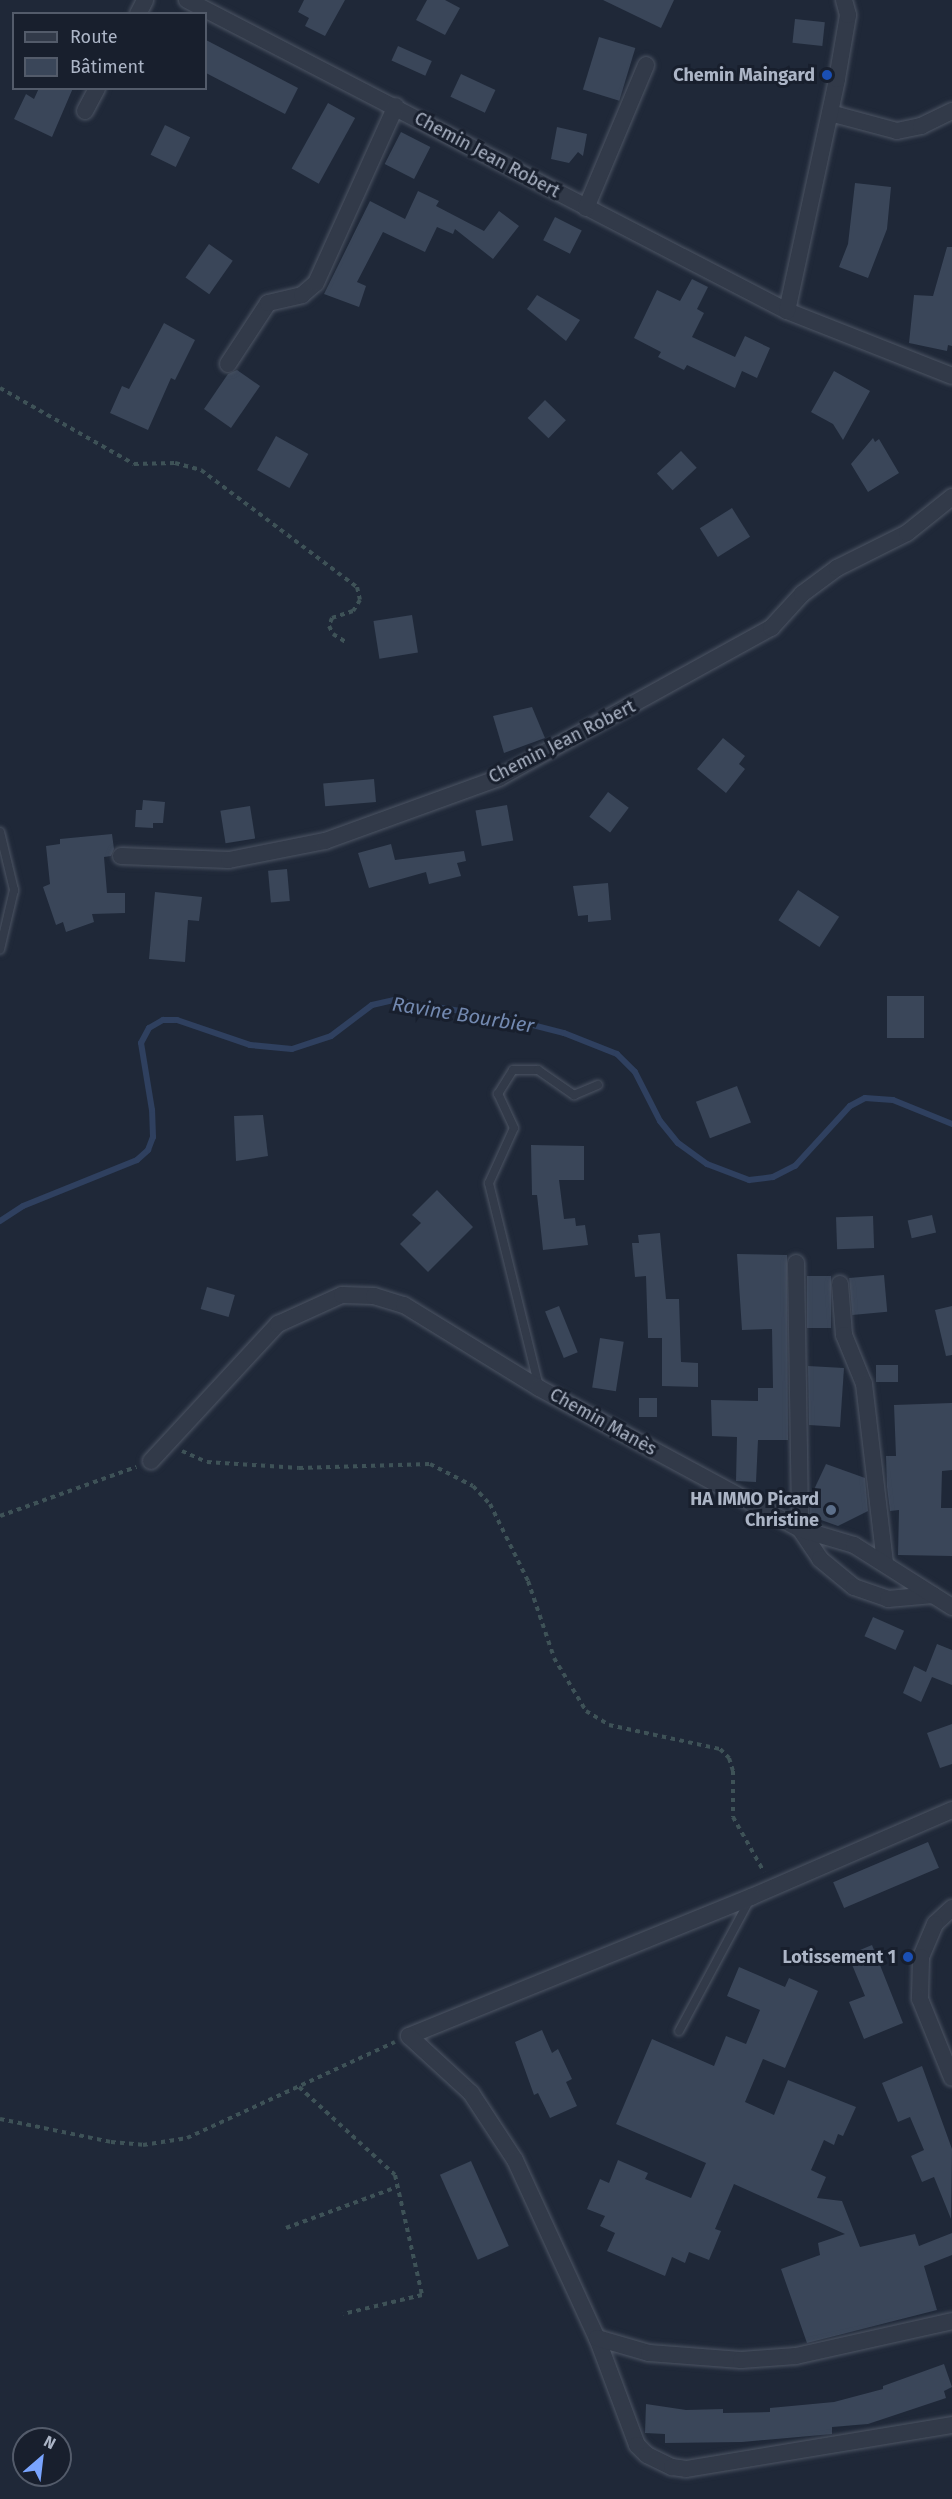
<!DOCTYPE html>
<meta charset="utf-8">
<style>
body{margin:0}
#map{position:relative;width:952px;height:2499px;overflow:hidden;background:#1f2838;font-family:"Fira Sans",sans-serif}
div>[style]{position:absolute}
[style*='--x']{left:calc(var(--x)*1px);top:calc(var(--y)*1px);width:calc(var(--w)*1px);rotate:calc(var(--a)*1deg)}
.stream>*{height:6px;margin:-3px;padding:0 3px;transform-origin:3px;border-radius:3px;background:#2f405f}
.building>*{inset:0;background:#3a4659;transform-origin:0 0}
.path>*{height:4px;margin-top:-2px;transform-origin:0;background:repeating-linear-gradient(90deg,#3e5257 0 4.5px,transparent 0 9px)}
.roads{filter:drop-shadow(0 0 2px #4d5564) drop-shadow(0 0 2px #4d5564)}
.lane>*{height:8px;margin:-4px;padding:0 4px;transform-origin:4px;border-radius:4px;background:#323a49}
.street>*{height:16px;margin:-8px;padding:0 8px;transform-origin:8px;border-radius:8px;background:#323a49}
.dots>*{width:16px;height:16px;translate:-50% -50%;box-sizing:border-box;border:3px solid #181f2d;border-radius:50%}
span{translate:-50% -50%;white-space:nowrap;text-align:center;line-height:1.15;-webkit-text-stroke:6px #181f2d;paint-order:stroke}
.poi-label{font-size:18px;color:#acb5c6;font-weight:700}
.right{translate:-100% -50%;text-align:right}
.street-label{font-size:18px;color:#acb5c6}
.water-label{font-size:20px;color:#7389b0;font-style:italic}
.legend{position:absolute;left:12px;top:12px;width:195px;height:78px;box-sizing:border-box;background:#181f2d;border:2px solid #535b6a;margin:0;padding:8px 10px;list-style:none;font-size:18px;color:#acb5c6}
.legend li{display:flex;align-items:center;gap:12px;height:30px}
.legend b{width:30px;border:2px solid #535b6a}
.north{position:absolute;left:12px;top:2427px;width:60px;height:60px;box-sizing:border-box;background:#181f2d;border:2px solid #535b6a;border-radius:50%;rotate:28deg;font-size:16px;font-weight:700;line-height:24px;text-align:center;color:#acb5c6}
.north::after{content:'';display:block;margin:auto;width:21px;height:27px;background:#79a4fe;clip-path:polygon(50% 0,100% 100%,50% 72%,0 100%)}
</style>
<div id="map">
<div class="stream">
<div style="--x:0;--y:1221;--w:27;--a:-33"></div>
<div style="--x:23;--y:1206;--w:123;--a:-22"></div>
<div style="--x:137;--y:1160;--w:15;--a:-42"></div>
<div style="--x:148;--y:1150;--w:14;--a:-69"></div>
<div style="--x:153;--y:1137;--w:27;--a:-92"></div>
<div style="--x:152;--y:1110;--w:68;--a:-99.3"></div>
<div style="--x:141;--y:1043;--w:17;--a:-62"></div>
<div style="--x:149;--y:1028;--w:16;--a:-30"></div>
<div style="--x:163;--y:1020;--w:14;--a:0"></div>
<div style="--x:177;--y:1020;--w:77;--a:18.9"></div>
<div style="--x:250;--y:1045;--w:42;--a:5.4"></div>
<div style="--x:292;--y:1049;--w:41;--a:-18.4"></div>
<div style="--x:331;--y:1036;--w:51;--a:-37.1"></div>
<div style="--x:372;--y:1005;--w:23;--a:-13"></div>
<div style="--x:394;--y:1000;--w:117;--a:9.4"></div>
<div style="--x:509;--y:1019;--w:57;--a:14.3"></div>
<div style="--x:564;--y:1033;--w:57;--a:21.6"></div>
<div style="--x:617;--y:1054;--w:25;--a:45"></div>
<div style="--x:635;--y:1072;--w:55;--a:63"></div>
<div style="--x:660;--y:1121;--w:28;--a:51"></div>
<div style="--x:678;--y:1143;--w:36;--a:36"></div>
<div style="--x:707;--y:1164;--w:45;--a:20.9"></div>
<div style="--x:749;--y:1180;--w:24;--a:-7"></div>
<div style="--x:773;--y:1177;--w:25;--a:-27"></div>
<div style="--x:795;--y:1166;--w:81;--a:-47.5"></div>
<div style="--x:850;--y:1106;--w:17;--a:-28"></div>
<div style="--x:865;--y:1098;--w:28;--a:4"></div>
<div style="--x:893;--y:1100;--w:64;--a:22.1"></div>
</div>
<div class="building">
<div style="clip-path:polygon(304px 0,345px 0,325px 36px,305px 26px,309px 18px,298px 12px)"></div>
<div style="clip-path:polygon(427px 0,445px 0,460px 8px,445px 35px,416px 20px)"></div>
<div style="clip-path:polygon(603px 0,674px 0,661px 28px)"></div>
<div style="left:795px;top:19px;width:30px;height:24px;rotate:6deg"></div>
<div style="left:599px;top:37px;width:38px;height:55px;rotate:17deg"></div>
<div style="clip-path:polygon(206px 40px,298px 88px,285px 114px,206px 73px)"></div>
<div style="left:398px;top:46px;width:37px;height:16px;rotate:24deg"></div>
<div style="left:461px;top:74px;width:38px;height:25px;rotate:25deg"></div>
<div style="clip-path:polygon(39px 88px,73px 88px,52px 137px,14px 119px,26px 94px,34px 99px)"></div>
<div style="left:328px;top:103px;width:31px;height:75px;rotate:29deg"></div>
<div style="left:165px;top:125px;width:28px;height:33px;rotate:26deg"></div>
<div style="clip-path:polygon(557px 127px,587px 134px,583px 156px,578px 152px,569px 163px,551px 159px)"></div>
<div style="left:401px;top:132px;width:33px;height:36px;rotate:27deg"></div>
<div style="clip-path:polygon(855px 183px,891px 187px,887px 229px,868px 278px,839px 267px,848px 244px)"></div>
<div style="clip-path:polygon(418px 191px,439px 201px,436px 206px,484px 231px,499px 211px,519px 226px,493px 259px,455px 229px,453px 234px,437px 227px,425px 252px,383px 232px,357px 282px,366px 286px,359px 307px,324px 294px,370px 201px,405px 219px)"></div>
<div style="left:555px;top:217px;width:30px;height:26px;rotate:27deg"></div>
<div style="left:209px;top:244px;width:29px;height:41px;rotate:35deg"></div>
<div style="clip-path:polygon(947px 247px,952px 247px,952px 346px,948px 345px,947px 351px,909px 343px,914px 295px,933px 296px)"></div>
<div style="clip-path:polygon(692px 279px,708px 287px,697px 309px,704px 313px,692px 337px,735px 357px,745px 336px,770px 348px,757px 378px,742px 371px,735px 388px,687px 365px,684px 370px,658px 357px,661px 352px,634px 338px,657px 290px,680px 301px)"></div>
<div style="clip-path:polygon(537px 295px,580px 320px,566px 341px,527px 309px)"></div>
<div style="clip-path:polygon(164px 323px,195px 340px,175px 380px,171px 378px,148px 430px,110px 413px,122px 386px,129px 389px)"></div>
<div style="clip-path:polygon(237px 370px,260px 386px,231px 428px,204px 409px,228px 374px)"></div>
<div style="clip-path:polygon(834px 371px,870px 391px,843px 440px,833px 424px,811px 412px)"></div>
<div style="left:545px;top:400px;width:29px;height:25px;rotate:44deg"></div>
<div style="left:276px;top:436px;width:37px;height:39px;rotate:29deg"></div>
<div style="clip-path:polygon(873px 438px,875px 442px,879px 439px,899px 473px,868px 492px,851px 464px)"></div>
<div style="left:681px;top:451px;width:23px;height:33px;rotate:47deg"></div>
<div style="left:732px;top:508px;width:34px;height:38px;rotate:58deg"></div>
<div style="left:412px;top:615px;width:38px;height:39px;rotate:81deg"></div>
<div style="clip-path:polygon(532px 707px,545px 738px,504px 753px,493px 716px)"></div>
<div style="clip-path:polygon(723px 738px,745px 756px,739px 764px,745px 769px,726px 793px,697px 769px)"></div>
<div style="left:374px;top:779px;width:23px;height:51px;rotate:85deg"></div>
<div style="left:608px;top:792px;width:26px;height:31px;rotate:37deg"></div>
<div style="clip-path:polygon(143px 800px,165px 802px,163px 823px,153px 823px,153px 828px,135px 827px,136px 810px,142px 810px)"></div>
<div style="left:507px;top:805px;width:36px;height:32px;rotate:80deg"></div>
<div style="left:250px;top:806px;width:33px;height:30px;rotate:81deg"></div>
<div style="clip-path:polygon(112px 834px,114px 849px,111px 856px,104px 857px,107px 893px,125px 893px,125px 913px,92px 914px,94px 922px,66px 932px,63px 922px,56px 925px,43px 887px,50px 884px,46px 846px,60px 844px,60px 839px)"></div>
<div style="clip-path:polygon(391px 844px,395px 860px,464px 851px,466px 861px,457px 863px,461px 876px,429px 884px,426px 872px,369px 888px,358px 853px)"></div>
<div style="left:287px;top:869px;width:32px;height:19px;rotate:85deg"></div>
<div style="clip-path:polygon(608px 883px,611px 920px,588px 922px,588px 915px,578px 916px,573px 886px)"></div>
<div style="left:798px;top:890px;width:49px;height:36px;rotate:33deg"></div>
<div style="clip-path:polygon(155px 892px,202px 897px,199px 921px,188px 920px,185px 962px,149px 959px)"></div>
<div style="left:887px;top:996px;width:37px;height:42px"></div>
<div style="left:737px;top:1086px;width:39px;height:44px;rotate:69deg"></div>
<div style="clip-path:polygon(263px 1115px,268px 1156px,236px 1161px,234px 1116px)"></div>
<div style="clip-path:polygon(531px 1145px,584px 1146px,584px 1180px,559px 1180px,564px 1219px,575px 1218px,576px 1226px,585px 1225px,588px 1245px,543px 1250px,537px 1195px,532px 1195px)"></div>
<div style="clip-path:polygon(437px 1190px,473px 1227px,428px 1272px,400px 1244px,421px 1223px,412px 1215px)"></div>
<div style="left:932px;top:1215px;width:18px;height:25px;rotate:77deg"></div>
<div style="left:873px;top:1216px;width:32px;height:37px;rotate:88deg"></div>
<div style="clip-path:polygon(660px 1233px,666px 1299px,679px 1299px,681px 1362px,698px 1363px,698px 1387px,662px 1386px,662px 1338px,648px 1338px,646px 1276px,635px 1277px,632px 1243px,639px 1243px,638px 1235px)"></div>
<div style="clip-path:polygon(737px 1254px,787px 1255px,788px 1440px,758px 1440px,756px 1482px,736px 1481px,737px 1437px,712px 1436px,711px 1400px,758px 1401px,758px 1388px,773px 1388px,772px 1329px,742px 1330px)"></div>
<div style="left:884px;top:1275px;width:37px;height:35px;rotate:85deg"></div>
<div style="left:831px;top:1276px;width:52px;height:24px;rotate:90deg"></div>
<div style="left:207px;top:1287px;width:29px;height:23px;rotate:16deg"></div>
<div style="left:559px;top:1306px;width:50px;height:15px;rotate:68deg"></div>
<div style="clip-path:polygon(952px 1306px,952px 1355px,946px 1356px,935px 1310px)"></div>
<div style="left:600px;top:1338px;width:24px;height:50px;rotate:9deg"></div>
<div style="left:876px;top:1365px;width:22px;height:17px"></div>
<div style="clip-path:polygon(808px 1366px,844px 1368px,840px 1427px,809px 1425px)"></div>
<div style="left:639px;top:1398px;width:18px;height:19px"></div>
<div style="clip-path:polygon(952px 1403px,952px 1470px,942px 1471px,941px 1508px,952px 1508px,952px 1556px,898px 1555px,899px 1510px,890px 1511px,887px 1487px,886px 1456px,896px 1456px,894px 1405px)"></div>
<div style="clip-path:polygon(826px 1464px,865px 1478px,868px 1511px,838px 1526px,810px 1516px,810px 1498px)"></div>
<div style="left:873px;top:1617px;width:34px;height:21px;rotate:24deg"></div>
<div style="clip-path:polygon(937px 1644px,952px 1650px,952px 1685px,932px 1677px,921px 1702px,903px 1693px,914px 1666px,926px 1672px)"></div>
<div style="clip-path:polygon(952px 1724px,952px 1764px,940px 1768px,927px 1733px)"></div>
<div style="left:928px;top:1842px;width:28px;height:103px;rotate:67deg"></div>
<div style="clip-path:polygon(872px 1945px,903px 2023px,864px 2039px,849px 2002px,865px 1996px,848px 1955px)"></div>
<div style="clip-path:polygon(739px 1967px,785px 1987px,789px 1978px,818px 1991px,785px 2068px,763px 2059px,745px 2102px,774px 2115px,788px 2080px,856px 2107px,843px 2136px,838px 2134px,834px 2145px,824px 2140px,811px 2170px,826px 2177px,817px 2198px,842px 2201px,860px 2247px,915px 2234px,919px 2246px,952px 2233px,952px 2255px,924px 2266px,937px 2310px,807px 2343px,781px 2269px,820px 2255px,818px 2243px,845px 2234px,734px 2184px,715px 2229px,721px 2231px,709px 2260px,689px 2252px,685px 2263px,672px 2257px,665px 2276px,607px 2251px,615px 2233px,600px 2226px,605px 2216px,587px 2209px,600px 2179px,609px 2183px,618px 2160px,648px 2173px,645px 2179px,691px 2198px,706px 2163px,616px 2124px,652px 2039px,714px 2066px,726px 2036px,746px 2044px,760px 2010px,727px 1996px)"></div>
<div style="clip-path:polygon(542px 2030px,552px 2053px,558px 2049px,572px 2079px,566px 2082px,577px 2106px,550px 2118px,538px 2093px,534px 2095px,515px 2042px)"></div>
<div style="clip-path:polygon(922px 2066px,952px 2149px,951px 2219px,934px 2177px,922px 2182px,911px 2156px,924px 2150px,910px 2117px,898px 2122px,882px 2083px)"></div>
<div style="left:471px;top:2161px;width:93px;height:34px;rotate:66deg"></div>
<div style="clip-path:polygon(944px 2364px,952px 2387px,944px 2391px,946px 2398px,868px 2424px,832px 2427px,832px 2434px,742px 2442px,665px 2443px,665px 2434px,645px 2433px,646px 2404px,686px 2410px,723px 2409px,723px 2413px,770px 2412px,770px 2408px,834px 2402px,883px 2389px,883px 2386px)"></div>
</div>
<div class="path">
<div style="--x:0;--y:388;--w:154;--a:29.6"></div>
<div style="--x:134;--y:464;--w:41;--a:-1.4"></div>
<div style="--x:175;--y:463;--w:27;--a:15"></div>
<div style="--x:201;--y:470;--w:195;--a:36.9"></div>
<div style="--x:357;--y:587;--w:13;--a:77"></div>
<div style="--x:360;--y:600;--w:13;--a:122"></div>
<div style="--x:353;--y:611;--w:22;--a:162"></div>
<div style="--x:332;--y:618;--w:9;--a:111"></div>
<div style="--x:329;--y:626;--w:9;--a:63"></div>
<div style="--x:333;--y:634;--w:15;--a:32"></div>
<div style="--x:182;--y:1451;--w:27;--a:24"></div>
<div style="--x:207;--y:1462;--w:92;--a:3.7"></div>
<div style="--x:299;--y:1468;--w:131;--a:-1.7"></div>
<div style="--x:430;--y:1464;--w:48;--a:27.1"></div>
<div style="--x:473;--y:1486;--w:25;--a:47"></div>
<div style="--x:490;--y:1504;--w:86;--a:63.7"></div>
<div style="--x:528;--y:1581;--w:81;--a:71.3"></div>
<div style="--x:554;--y:1658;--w:62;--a:58.9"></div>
<div style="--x:586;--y:1711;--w:27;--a:31"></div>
<div style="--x:609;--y:1725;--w:114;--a:12.2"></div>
<div style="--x:720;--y:1749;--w:13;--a:45"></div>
<div style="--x:729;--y:1758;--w:14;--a:73"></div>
<div style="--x:733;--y:1771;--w:46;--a:90"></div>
<div style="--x:733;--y:1817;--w:63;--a:60.6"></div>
<div style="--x:0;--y:1516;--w:145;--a:-19.8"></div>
<div style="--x:299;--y:2087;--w:130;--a:42.5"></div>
<div style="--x:395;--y:2175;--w:123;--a:77.3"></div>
<div style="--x:422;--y:2295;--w:81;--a:166.5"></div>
<div style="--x:0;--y:2119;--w:113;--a:11.7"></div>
<div style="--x:111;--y:2142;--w:32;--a:5"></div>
<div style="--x:143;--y:2145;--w:45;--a:-9"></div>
<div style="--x:187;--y:2138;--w:229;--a:-24.8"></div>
<div style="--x:286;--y:2228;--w:118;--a:-20.3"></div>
</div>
<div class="roads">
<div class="lane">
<div style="--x:0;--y:832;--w:60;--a:76.4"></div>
<div style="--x:14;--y:890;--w:61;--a:103.3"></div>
<div style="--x:539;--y:1387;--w:210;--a:-103.8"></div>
<div style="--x:489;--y:1183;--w:60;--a:-65.6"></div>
<div style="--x:514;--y:1128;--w:38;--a:-115"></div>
<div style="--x:498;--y:1094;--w:28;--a:-58"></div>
<div style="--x:513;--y:1070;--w:25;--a:0"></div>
<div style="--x:538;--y:1070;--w:44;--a:34.8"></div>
<div style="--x:574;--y:1095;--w:26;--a:-23"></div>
<div style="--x:679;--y:2031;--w:150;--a:-61.7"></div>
</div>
<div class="street">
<div style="--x:187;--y:0;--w:676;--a:27.4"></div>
<div style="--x:787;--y:311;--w:177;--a:21.5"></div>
<div style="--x:138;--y:14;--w:16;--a:-63"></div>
<div style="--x:85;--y:111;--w:26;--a:-62"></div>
<div style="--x:830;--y:113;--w:69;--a:15"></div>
<div style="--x:897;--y:131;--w:25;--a:-12"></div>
<div style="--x:921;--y:126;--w:34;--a:-26"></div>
<div style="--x:586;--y:208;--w:155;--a:-67.2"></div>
<div style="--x:787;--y:311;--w:237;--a:-77.8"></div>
<div style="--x:837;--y:79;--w:65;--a:-80.2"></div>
<div style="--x:848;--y:15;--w:16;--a:-105"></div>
<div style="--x:228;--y:364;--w:73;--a:-56.7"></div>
<div style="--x:268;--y:303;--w:35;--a:-13"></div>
<div style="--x:302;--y:295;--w:18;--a:-41"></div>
<div style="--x:316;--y:283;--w:194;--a:-65.7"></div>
<div style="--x:121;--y:856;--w:108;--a:2.1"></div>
<div style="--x:229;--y:860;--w:98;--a:-11.2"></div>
<div style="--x:325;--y:841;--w:185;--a:-19.9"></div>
<div style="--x:499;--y:778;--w:311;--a:-28.9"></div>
<div style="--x:771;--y:628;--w:46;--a:-47.6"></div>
<div style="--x:802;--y:594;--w:44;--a:-36.6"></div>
<div style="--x:837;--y:568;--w:78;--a:-26.6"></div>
<div style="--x:907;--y:533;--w:58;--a:-38.7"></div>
<div style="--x:796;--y:1263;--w:266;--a:89.1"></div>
<div style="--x:800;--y:1529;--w:36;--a:56"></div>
<div style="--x:820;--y:1559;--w:44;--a:39.5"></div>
<div style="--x:854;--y:1587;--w:36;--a:19"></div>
<div style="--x:888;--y:1599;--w:45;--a:-5.1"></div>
<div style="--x:840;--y:1284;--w:51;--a:85.5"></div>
<div style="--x:844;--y:1335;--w:53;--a:67.8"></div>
<div style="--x:864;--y:1384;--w:179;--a:83.3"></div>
<div style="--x:151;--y:1461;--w:187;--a:-47.2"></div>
<div style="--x:278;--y:1324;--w:70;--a:-24.4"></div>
<div style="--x:342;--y:1295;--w:32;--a:2"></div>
<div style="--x:374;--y:1296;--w:31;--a:17"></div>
<div style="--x:404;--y:1305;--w:158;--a:31.6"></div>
<div style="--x:539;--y:1388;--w:297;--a:28.4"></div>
<div style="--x:800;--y:1529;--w:56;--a:16.5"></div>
<div style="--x:854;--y:1545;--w:116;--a:32.3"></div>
<div style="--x:952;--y:1810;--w:219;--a:156.6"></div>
<div style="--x:751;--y:1897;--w:369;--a:157.9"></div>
<div style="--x:409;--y:2036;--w:84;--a:42.6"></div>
<div style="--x:471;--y:2093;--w:80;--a:56.7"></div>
<div style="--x:515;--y:2160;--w:196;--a:65.3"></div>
<div style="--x:597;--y:2338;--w:114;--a:69.5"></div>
<div style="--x:637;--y:2445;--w:14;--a:45"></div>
<div style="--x:647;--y:2455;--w:28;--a:26"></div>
<div style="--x:672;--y:2467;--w:14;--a:8"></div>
<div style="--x:686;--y:2469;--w:270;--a:-9.4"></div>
<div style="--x:952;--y:1908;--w:23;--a:137"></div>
<div style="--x:935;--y:1924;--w:36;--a:113"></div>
<div style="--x:921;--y:1957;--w:42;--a:91.4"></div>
<div style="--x:920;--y:1999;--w:85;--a:67.9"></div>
<div style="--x:597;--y:2338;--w:54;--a:16.1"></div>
<div style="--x:649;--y:2353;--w:92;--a:4.4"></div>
<div style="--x:741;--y:2360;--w:55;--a:-4.2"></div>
<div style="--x:796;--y:2356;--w:160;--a:-12.6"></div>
</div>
</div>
<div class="dots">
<div style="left:827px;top:75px;background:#1a4fb4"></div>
<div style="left:831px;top:1510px;background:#5c6f8a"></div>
<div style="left:908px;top:1957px;background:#1a4fb4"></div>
</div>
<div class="poi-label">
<span class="right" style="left:815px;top:75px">Chemin Maingard</span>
<span class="right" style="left:819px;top:1510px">HA IMMO Picard<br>Christine</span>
<span class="right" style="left:896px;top:1957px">Lotissement 1</span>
</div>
<div class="street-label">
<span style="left:487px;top:155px;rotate:28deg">Chemin Jean Robert</span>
<span style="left:562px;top:742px;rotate:-27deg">Chemin Jean Robert</span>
<span style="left:603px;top:1422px;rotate:29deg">Chemin Manès</span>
</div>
<div class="water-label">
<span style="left:463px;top:1015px;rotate:9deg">Ravine Bourbier</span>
</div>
<ul class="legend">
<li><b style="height:8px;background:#323a49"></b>Route</li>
<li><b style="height:16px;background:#3a4659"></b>Bâtiment</li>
</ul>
<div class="north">N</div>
</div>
